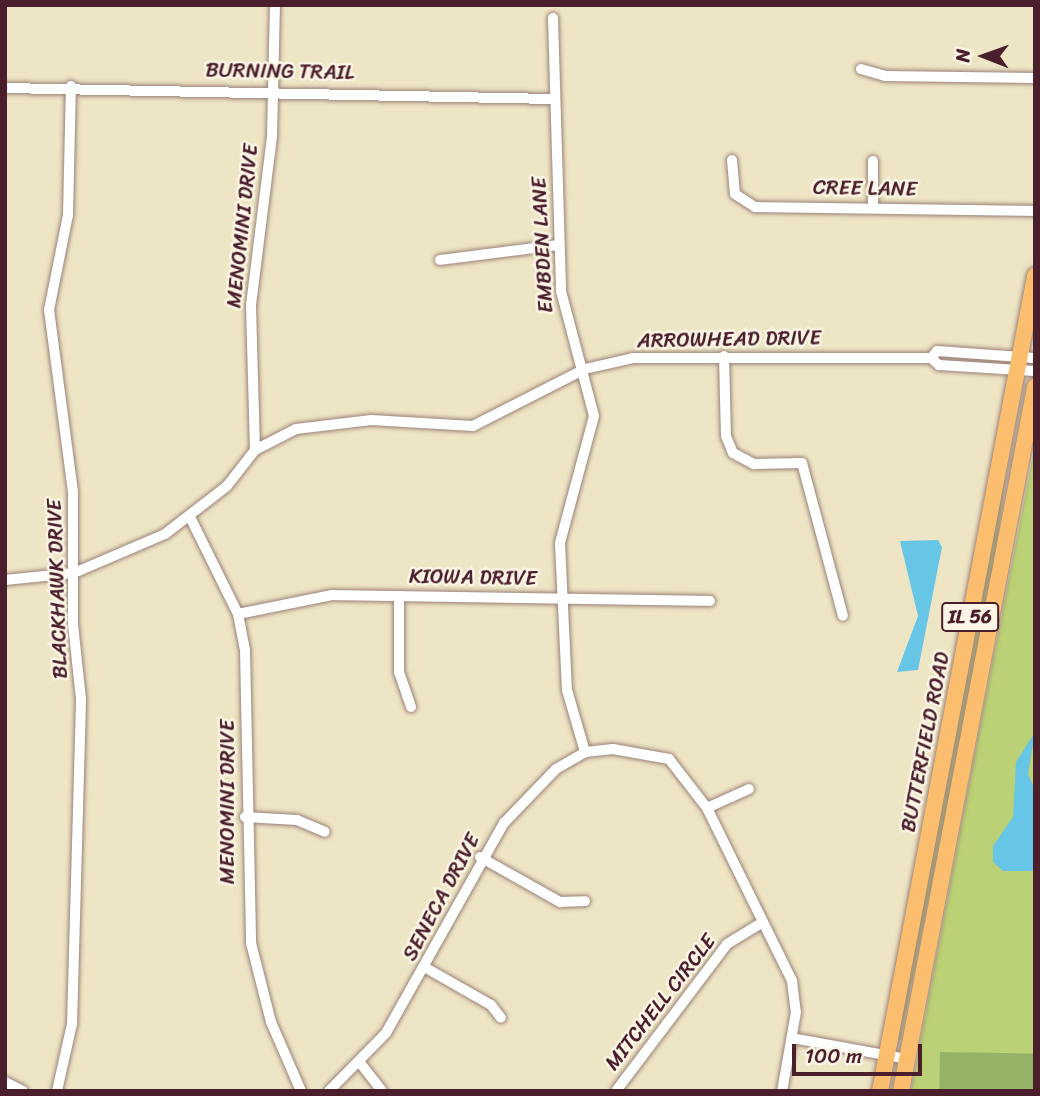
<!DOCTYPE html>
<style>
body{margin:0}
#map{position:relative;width:1040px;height:1096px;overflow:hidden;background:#eee5c5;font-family:Sriracha,sans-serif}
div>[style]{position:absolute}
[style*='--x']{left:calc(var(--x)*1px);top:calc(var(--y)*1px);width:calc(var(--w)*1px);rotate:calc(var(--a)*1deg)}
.green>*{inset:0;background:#bbd175}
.forest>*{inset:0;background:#94b366;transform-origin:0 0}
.water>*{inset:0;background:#67c6e5}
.roads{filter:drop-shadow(0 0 2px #9c8278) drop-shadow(0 0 2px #9c8278)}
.street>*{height:10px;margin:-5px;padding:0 5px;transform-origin:5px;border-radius:5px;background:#fff}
.primary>*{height:16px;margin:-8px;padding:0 8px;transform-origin:8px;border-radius:8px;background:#fbbe6e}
span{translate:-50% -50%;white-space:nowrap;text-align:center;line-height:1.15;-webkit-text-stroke:5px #fcf5e5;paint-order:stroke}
.shield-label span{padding:2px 5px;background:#fcf5e5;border:2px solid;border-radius:5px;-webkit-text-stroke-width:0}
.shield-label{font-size:19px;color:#4a1f2b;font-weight:700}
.street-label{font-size:21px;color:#4a1f2b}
.frame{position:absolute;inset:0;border:7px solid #4a1f2b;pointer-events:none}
.north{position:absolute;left:949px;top:21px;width:70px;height:70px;-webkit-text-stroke:5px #fcf5e5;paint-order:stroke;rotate:271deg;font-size:19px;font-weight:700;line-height:28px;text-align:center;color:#4a1f2b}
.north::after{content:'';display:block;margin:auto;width:24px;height:32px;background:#4a1f2b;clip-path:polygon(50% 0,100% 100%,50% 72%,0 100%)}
.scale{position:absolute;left:792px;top:1044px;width:130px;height:32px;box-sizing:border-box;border:4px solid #4a1f2b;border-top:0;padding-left:9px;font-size:21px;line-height:24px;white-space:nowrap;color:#4a1f2b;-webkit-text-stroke:5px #fcf5e5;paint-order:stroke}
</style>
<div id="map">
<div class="green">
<div style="clip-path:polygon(1035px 445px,1035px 1091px,911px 1091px,980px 726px)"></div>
<div style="clip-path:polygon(1007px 462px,993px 580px,900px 1041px,896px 1038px)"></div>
</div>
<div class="forest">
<div style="left:940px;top:1052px;width:95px;height:40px;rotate:1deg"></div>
</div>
<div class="water">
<div style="clip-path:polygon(938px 540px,942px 547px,918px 670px,897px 672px,918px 616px,900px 541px)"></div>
<div style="clip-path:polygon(1035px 732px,1028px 774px,1035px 790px,1035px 871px,1003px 871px,993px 862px,993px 846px,1013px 817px,1016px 762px)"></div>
</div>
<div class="roads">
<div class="street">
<div style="--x:553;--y:18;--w:273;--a:88.3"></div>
<div style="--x:561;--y:291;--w:129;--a:75.2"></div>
<div style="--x:594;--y:416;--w:131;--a:105"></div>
<div style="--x:560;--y:543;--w:147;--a:87.3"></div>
<div style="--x:567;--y:690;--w:65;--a:73.8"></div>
<div style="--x:861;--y:69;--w:25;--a:16"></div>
<div style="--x:885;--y:76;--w:150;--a:0.8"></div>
<div style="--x:5;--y:88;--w:549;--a:1.15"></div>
<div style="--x:732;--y:160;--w:34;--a:85"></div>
<div style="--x:735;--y:194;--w:24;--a:33"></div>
<div style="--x:755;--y:207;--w:280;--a:0.8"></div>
<div style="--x:873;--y:208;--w:47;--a:-90"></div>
<div style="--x:440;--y:260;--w:120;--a:-7.2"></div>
<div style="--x:724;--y:356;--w:80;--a:88.6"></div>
<div style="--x:726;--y:436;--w:18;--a:68"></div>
<div style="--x:733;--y:453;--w:24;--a:28"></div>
<div style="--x:754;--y:464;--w:48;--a:-1.2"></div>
<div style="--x:802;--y:463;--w:158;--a:75"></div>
<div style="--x:931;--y:358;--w:9;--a:-49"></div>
<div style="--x:937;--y:351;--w:98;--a:4.1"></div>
<div style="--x:255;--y:450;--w:145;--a:-91.6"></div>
<div style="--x:251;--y:305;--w:170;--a:-82.9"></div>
<div style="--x:272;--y:136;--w:131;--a:-88.7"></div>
<div style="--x:190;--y:517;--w:108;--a:63.7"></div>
<div style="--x:238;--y:614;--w:37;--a:79"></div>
<div style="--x:245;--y:650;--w:293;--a:88.8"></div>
<div style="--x:251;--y:943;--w:81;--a:75.8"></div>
<div style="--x:271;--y:1022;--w:75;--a:66.5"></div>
<div style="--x:5;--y:580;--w:69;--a:-5.8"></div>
<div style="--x:74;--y:573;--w:99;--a:-23.2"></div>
<div style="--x:165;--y:534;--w:78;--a:-37.7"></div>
<div style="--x:227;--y:486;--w:46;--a:-52.1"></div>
<div style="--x:255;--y:450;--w:46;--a:-27.1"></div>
<div style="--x:296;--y:429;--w:76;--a:-6.8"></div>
<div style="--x:371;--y:420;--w:102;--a:3.4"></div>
<div style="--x:473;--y:426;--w:126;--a:-27"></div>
<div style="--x:585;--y:369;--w:49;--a:-12.9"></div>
<div style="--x:633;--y:358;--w:298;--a:0"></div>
<div style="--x:931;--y:358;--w:11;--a:41"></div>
<div style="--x:939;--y:365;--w:96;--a:3.6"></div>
<div style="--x:399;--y:596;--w:76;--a:90"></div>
<div style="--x:399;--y:672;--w:37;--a:71"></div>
<div style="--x:238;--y:614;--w:96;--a:-11.4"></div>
<div style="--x:332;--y:595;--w:378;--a:0.9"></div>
<div style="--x:707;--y:808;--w:46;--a:-24.3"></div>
<div style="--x:245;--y:817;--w:52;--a:3.3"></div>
<div style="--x:297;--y:820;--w:30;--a:23"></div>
<div style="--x:480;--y:857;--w:92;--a:29.4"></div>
<div style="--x:560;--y:902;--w:25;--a:-2"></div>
<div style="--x:426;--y:968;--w:75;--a:29.6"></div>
<div style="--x:491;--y:1005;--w:16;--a:52"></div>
<div style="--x:792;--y:1038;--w:117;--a:10.3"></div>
<div style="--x:361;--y:1064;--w:34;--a:52"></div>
<div style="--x:5;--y:1082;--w:20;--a:27"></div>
<div style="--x:57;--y:1091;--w:69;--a:-77.4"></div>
<div style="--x:72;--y:1024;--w:325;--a:-88.4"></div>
<div style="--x:81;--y:699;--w:75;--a:-96.1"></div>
<div style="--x:73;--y:624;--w:132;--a:-90"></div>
<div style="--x:73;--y:492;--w:184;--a:-97.5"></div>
<div style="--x:49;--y:310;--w:97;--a:-78.7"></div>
<div style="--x:68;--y:215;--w:129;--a:-88.7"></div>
<div style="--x:329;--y:1091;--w:81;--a:-45.5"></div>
<div style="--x:386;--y:1033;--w:241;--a:-60.7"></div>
<div style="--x:504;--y:823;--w:75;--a:-46.1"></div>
<div style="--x:556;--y:769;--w:34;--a:-30"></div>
<div style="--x:585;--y:752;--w:28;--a:-6"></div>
<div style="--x:613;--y:749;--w:57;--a:10.1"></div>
<div style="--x:669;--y:759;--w:62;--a:52.2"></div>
<div style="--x:707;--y:808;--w:193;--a:63.8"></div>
<div style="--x:792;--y:981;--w:31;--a:83"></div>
<div style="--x:796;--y:1012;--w:80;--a:100"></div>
<div style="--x:616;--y:1091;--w:184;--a:-52.9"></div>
<div style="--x:727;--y:944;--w:42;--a:-31.4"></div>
</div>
<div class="primary">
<div style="--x:880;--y:1091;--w:830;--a:-79.23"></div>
<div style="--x:901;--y:1091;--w:717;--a:-79.22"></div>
</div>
</div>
<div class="shield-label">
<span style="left:970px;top:617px">IL 56</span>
</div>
<div class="street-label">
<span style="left:280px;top:71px;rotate:1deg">BURNING TRAIL</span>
<span style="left:865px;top:188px;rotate:1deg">CREE LANE</span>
<span style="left:242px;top:226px;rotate:-84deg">MENOMINI DRIVE</span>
<span style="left:542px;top:245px;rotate:-93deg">EMBDEN LANE</span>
<span style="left:729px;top:339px;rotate:-1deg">ARROWHEAD DRIVE</span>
<span style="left:473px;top:577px;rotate:1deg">KIOWA DRIVE</span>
<span style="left:57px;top:589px;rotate:-92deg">BLACKHAWK DRIVE</span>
<span style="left:925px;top:742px;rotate:-79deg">BUTTERFIELD ROAD</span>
<span style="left:227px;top:802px;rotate:-90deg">MENOMINI DRIVE</span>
<span style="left:441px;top:897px;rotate:-62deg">SENECA DRIVE</span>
<span style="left:660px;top:1002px;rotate:-52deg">MITCHELL CIRCLE</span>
</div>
<div class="frame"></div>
<div class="north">N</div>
<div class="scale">100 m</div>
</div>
